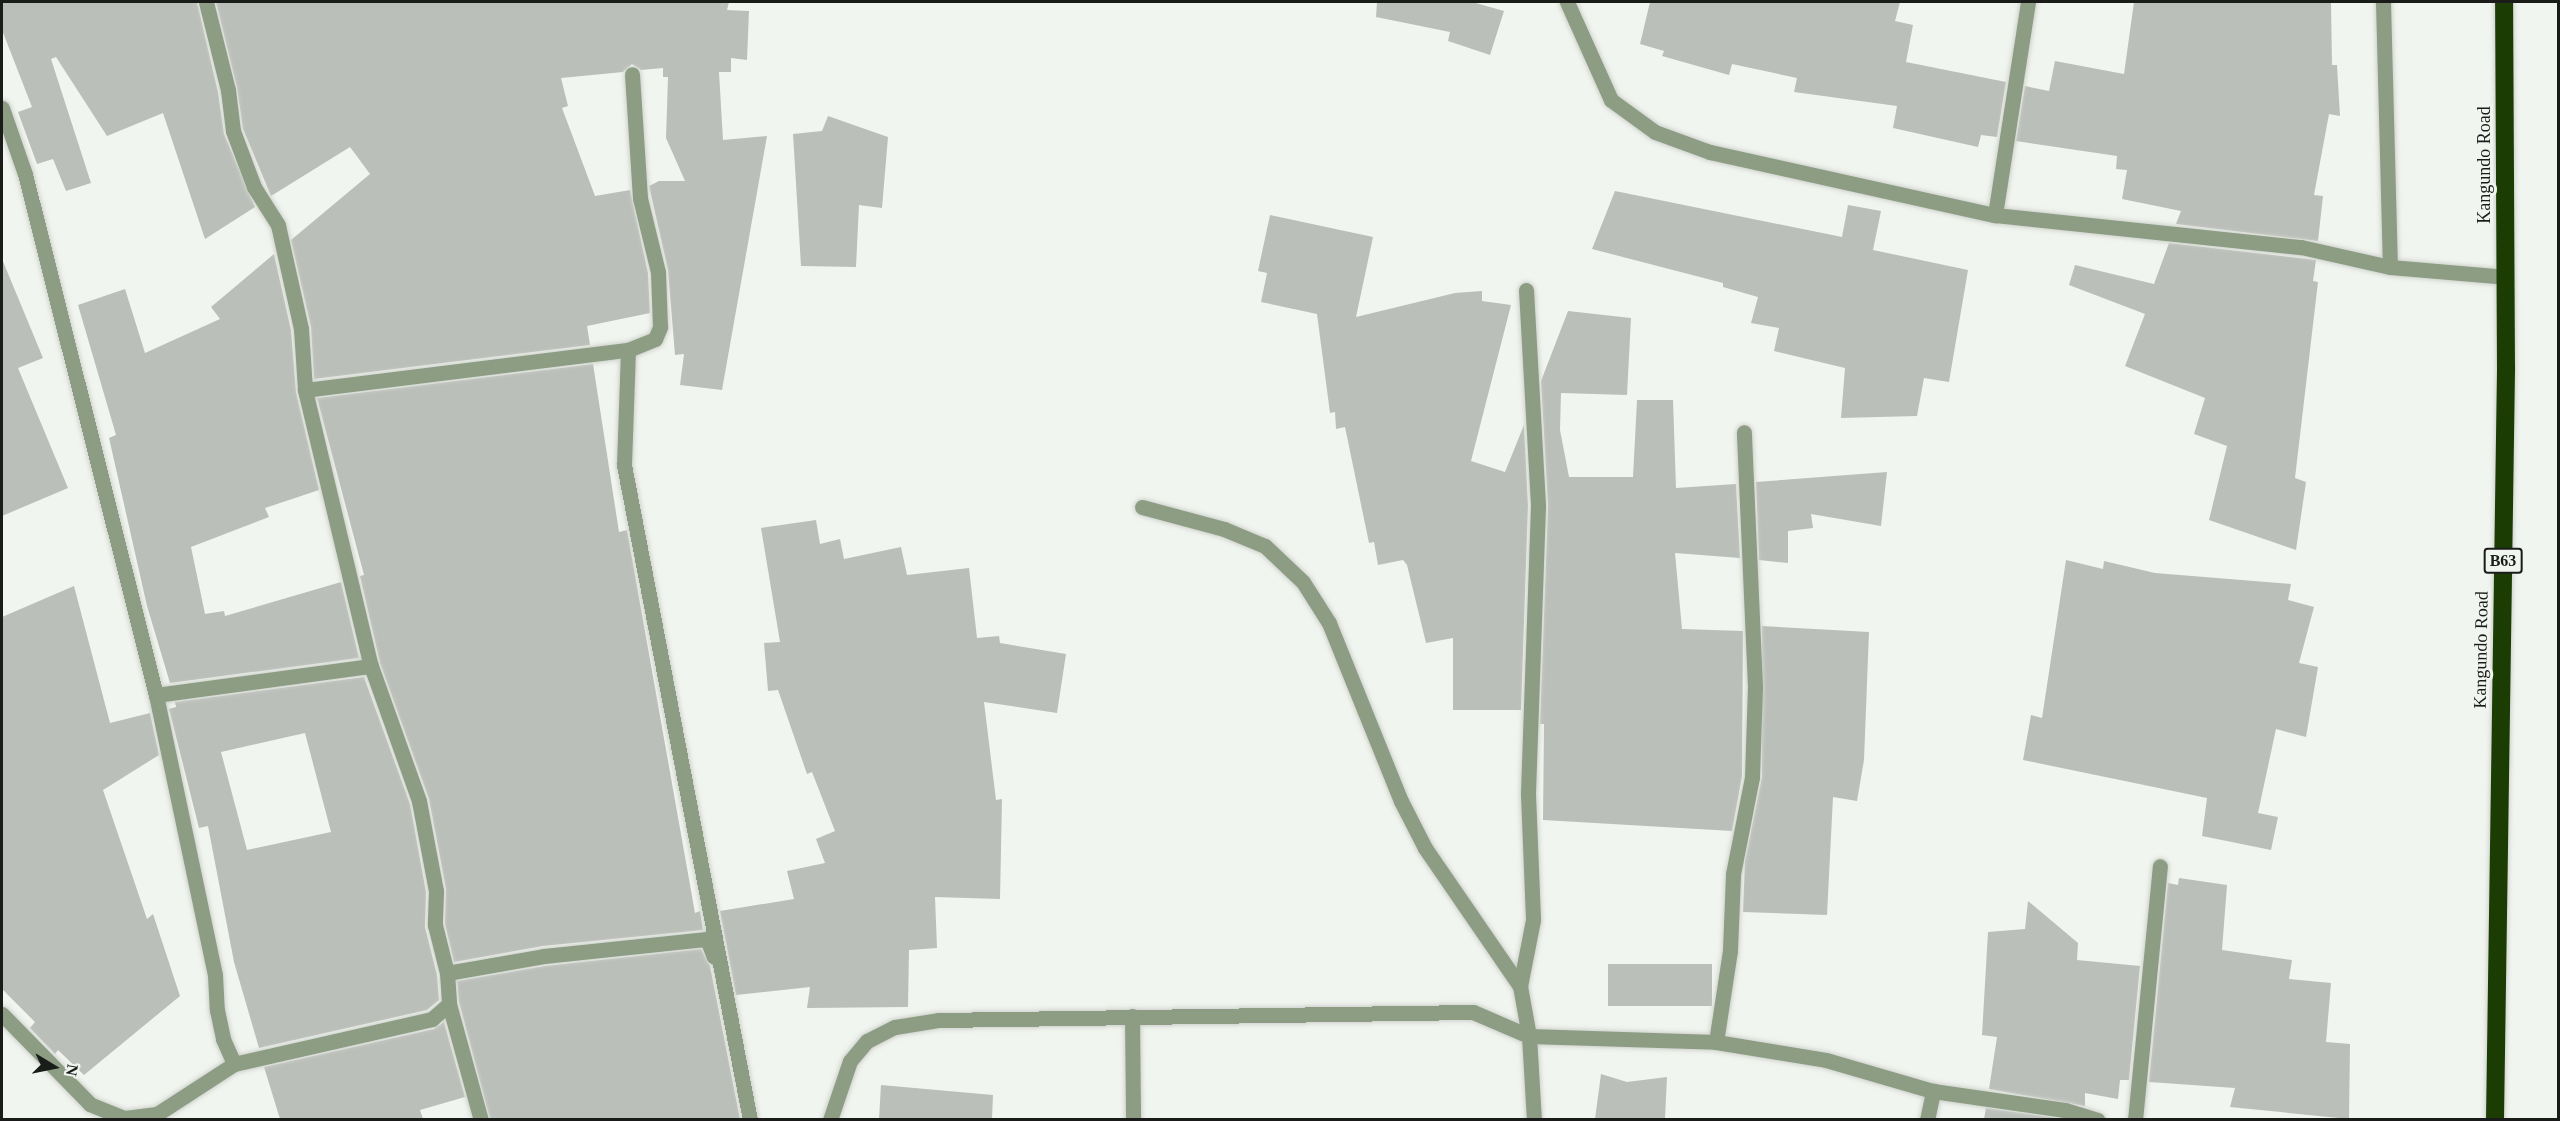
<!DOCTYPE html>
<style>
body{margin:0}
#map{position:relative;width:2560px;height:1121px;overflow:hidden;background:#f1f5ef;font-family:Georgia,serif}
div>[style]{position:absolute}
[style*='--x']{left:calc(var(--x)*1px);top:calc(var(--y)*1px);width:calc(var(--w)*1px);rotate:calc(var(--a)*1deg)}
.building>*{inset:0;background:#bbbfb9;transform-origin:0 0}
.roads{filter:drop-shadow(0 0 2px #cfd2cd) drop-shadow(0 0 2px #cfd2cd)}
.lane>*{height:15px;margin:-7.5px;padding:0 7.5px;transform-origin:7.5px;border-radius:7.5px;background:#8c9d84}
.street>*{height:15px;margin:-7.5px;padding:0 7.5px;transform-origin:7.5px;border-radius:7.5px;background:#8c9d84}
.highway>*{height:18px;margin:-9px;padding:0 9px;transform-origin:9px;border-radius:9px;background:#1b3d04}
span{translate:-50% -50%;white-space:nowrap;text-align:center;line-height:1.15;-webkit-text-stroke:6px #f1f5ef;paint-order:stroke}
.shield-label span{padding:2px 4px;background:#f1f5ef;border:2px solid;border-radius:4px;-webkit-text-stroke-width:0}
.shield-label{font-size:16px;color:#1a1c1a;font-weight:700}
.street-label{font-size:18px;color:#1a1c1a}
.frame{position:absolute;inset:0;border:3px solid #1a1c1a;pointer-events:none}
.north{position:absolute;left:24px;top:1037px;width:60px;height:60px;-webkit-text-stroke:4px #f1f5ef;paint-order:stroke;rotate:100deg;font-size:16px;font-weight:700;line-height:24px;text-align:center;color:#1a1c1a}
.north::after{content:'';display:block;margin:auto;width:21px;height:27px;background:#1a1c1a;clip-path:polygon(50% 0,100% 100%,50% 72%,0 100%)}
</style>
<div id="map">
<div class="building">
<div style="clip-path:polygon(2px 2px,197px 2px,218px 92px,224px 134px,255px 207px,205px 239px,163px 113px,107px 136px,56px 57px,51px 59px,91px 183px,66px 191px,53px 159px,37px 164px,18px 112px,32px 107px,2px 30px)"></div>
<div style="clip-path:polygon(216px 2px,729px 2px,727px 10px,749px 11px,747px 60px,731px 58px,731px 72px,719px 72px,723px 140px,767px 136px,722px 390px,680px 385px,684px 354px,675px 355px,668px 270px,649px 186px,659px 181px,685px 181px,666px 138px,668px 77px,663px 77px,663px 68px,641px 70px,632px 64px,623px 72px,561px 78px,568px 106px,562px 108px,595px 196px,630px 190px,648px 273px,650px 313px,587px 326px,590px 345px,314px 379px,311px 327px,291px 240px,370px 174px,350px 147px,271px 196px,243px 129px,237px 88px)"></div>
<div style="clip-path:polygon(1377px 2px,1472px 2px,1504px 11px,1490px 55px,1448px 41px,1450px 32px,1376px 17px)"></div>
<div style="clip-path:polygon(1650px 2px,1900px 2px,1895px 21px,1913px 25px,1906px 62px,2006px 82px,1997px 137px,1981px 135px,1978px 147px,1893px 128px,1897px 106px,1794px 92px,1797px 78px,1732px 64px,1729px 75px,1662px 56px,1664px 51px,1640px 44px)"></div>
<div style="clip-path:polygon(2134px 2px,2331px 2px,2332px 65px,2337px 65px,2340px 116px,2329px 114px,2314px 195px,2323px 196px,2318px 241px,2176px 224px,2181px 211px,2122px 199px,2127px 170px,2116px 169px,2117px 156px,2016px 141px,2025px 86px,2049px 91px,2055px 61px,2124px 74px)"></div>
<div style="clip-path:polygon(828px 116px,888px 137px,882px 208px,859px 205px,856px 267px,801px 266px,793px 134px,822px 131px)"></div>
<div style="clip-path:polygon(1615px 191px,1842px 237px,1848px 205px,1881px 211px,1873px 250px,1968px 270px,1949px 382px,1924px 378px,1917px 416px,1841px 418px,1845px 368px,1774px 351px,1779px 328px,1751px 323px,1758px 297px,1723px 287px,1723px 283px,1592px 249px)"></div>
<div style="clip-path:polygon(1270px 215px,1373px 237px,1356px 317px,1455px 293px,1482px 291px,1482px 301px,1511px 305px,1471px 461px,1505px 472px,1524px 425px,1528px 506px,1521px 710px,1453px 710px,1453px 638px,1426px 643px,1407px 565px,1403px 560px,1378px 565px,1374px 542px,1369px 543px,1345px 427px,1336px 429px,1335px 412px,1330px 413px,1317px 314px,1261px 302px,1267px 273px,1258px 271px)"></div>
<div style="clip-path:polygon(2169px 243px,2316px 260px,2313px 281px,2318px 282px,2295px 478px,2306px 482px,2296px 550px,2209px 520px,2227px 446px,2194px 434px,2205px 398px,2125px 366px,2145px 314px,2069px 285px,2075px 265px,2154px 284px)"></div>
<div style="clip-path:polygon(274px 254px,291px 330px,296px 392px,319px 490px,265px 508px,269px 517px,191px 547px,205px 614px,224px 611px,225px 616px,341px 582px,359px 658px,170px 683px,147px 606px,109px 438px,116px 435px,78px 305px,125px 289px,145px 353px,220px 319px,211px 307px)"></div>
<div style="clip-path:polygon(2px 259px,43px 358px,18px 368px,68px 488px,2px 516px)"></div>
<div style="clip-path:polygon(1568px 311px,1631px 318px,1627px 395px,1561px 393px,1560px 430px,1569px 477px,1633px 477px,1637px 400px,1673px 400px,1676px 488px,1736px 484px,1740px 558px,1675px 553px,1682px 629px,1743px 631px,1742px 776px,1732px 831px,1543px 820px,1544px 724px,1540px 724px,1548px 506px,1541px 381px)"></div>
<div style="clip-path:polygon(593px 364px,619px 532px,627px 530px,695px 913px,700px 911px,703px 930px,543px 946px,454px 962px,445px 924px,446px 889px,429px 799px,380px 663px,360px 576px,364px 575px,317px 398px)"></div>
<div style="clip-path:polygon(1887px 472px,1881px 526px,1811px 514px,1813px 528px,1788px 531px,1788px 563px,1759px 560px,1756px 482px)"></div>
<div style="clip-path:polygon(816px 520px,820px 544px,840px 539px,844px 559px,901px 547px,907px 575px,969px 568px,977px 638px,999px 636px,1000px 643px,1066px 654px,1057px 713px,984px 702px,996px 800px,1002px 799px,1000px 899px,935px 897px,937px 948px,909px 950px,908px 1007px,807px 1008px,810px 987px,736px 995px,720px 911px,794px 899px,787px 871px,825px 863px,816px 839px,835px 831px,812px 772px,807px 774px,778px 690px,768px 691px,764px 643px,780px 642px,761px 528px)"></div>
<div style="clip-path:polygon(2066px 560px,2103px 569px,2104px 561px,2155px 573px,2291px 584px,2288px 600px,2314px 607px,2299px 663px,2318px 667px,2306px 737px,2276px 729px,2258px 813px,2278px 817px,2271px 850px,2202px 836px,2207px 798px,2023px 760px,2031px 715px,2042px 718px)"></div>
<div style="clip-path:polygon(74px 586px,110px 723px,150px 713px,159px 755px,103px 790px,147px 919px,153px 914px,180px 996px,84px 1075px,58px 1050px,55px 1054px,30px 1028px,35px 1022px,2px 989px,2px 617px)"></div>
<div style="clip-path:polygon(1762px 626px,1869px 632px,1864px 760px,1857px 801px,1833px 797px,1827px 915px,1743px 912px,1745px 861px,1762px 777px)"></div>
<div style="clip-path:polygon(evenodd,364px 677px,410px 804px,426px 892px,425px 927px,437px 975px,439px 1000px,427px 1010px,259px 1048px,234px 962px,208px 826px,199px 828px,169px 709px,176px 707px,175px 702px,364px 677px,305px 733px,331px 832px,247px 850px,221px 752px,305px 733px)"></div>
<div style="clip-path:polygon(2179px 878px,2227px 885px,2222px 950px,2292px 960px,2289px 979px,2331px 983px,2326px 1042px,2350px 1044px,2349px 1119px,2230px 1107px,2235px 1088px,2149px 1082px,2168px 883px,2178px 885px)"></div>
<div style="clip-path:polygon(2028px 901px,2078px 943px,2077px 960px,2140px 966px,2129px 1080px,2120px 1080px,2118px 1099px,2085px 1093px,2085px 1106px,1989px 1089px,1997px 1037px,1982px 1035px,1988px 932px,2025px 929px)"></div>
<div style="clip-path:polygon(701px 949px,710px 966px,740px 1119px,490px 1119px,459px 1002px,457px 981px,545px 966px)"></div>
<div style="left:1712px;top:964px;width:42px;height:104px;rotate:90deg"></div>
<div style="clip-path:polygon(444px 1022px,465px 1097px,420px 1110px,423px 1119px,280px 1119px,264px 1067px,434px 1029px)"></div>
<div style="clip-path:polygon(1601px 1074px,1627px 1082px,1667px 1077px,1665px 1119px,1595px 1119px)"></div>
<div style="clip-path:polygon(881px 1085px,993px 1095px,992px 1119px,879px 1119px)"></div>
<div style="clip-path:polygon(1986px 1108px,2063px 1119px,1984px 1119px)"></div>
</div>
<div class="roads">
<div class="lane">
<div style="--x:2383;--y:2;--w:265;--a:88.5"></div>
</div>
<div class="street">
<div style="--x:206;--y:2;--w:91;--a:76"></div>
<div style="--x:228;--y:90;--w:41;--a:83"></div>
<div style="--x:233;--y:131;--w:60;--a:69.4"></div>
<div style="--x:254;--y:187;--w:45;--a:57.7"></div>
<div style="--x:278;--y:225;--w:107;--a:77.5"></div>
<div style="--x:301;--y:329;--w:61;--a:86.2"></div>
<div style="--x:305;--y:390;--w:284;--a:76.6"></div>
<div style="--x:371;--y:666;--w:143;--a:70.4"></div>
<div style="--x:419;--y:801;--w:92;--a:79.3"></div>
<div style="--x:436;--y:891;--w:34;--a:92"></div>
<div style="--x:435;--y:925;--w:49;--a:76"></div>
<div style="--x:447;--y:973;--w:31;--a:86"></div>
<div style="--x:449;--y:1004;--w:23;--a:139"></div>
<div style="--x:432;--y:1019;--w:203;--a:167.2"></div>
<div style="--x:1567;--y:2;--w:107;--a:65.8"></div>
<div style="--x:1611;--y:100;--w:54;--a:36"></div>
<div style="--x:1655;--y:132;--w:59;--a:20"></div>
<div style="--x:1710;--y:152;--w:292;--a:12.5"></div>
<div style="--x:1995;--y:215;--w:308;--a:6"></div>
<div style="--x:2301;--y:247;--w:91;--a:12.7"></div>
<div style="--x:2390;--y:267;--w:116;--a:4.9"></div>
<div style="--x:2;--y:108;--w:70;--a:70.8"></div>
<div style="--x:25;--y:174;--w:537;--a:75.89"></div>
<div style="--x:156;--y:695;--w:286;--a:78.1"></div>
<div style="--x:215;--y:975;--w:35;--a:87"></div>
<div style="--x:217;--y:1010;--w:30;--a:78"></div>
<div style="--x:223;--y:1039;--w:27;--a:66"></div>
<div style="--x:234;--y:1064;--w:92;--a:147"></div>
<div style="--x:157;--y:1114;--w:33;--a:173"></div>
<div style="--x:124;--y:1118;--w:37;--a:-158"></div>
<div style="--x:90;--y:1104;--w:126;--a:-134.4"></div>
<div style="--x:1995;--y:215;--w:216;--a:-81.2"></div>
<div style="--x:1526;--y:290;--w:216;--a:86.8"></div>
<div style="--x:1538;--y:506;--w:288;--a:92"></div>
<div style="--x:1528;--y:794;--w:126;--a:87.7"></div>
<div style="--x:1533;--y:920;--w:67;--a:101.1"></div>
<div style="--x:1520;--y:986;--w:51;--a:79.8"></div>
<div style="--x:1529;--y:1036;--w:84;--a:86.6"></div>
<div style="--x:628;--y:350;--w:29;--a:-22"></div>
<div style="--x:655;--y:339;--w:13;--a:-67"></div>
<div style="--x:660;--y:327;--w:55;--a:-92.1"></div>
<div style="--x:658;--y:272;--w:76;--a:-103.7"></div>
<div style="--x:640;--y:198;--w:124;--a:-93.7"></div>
<div style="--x:305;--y:390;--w:325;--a:-7.1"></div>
<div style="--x:628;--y:350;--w:115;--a:92"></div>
<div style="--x:624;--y:465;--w:667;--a:79.11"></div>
<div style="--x:1142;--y:507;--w:85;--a:15"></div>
<div style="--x:1224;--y:529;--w:44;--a:22.5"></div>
<div style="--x:1265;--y:546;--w:52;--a:43.5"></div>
<div style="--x:1303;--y:582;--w:49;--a:57.6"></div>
<div style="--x:1329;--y:623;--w:192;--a:68"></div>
<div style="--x:1401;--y:801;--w:53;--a:62.9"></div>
<div style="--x:1425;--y:848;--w:168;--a:55.5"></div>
<div style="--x:156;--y:695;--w:217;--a:-7.7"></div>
<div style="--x:447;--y:973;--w:98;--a:-9.9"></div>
<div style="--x:544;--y:956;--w:164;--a:-6"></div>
<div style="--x:707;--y:939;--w:19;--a:69"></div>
<div style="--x:449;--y:1004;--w:120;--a:74.6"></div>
<div style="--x:1132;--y:1016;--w:104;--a:89.4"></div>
<div style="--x:1716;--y:1042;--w:93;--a:-81.3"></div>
<div style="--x:1730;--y:950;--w:76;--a:-87.7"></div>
<div style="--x:1733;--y:874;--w:99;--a:-78.9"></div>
<div style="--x:1752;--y:777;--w:90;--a:-88.1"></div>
<div style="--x:1755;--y:687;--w:255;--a:-92.5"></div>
<div style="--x:830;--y:1120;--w:62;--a:-71.3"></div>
<div style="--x:850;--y:1061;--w:26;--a:-50"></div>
<div style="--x:867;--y:1041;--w:31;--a:-27"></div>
<div style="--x:895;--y:1027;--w:45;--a:-9"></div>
<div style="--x:939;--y:1020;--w:534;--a:-0.86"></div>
<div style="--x:1473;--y:1012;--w:61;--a:23.2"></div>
<div style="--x:1529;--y:1036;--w:187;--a:1.8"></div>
<div style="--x:1716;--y:1042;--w:111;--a:9.3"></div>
<div style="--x:1826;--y:1060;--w:111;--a:16.2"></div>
<div style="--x:1933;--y:1091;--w:133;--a:8.2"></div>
<div style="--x:2065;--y:1110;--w:34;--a:17"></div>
<div style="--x:1927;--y:1120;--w:30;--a:-78"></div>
<div style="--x:2135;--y:1120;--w:255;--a:-84.4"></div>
</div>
<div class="highway">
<div style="--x:2495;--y:1120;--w:751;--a:-89.16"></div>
<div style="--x:2506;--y:369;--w:367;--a:-90.3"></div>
</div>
</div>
<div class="shield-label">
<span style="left:2503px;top:561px">B63</span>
</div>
<div class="street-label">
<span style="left:2484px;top:165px;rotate:-90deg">Kangundo Road</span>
<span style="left:2481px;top:650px;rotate:-89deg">Kangundo Road</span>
</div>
<div class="frame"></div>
<div class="north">N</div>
</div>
